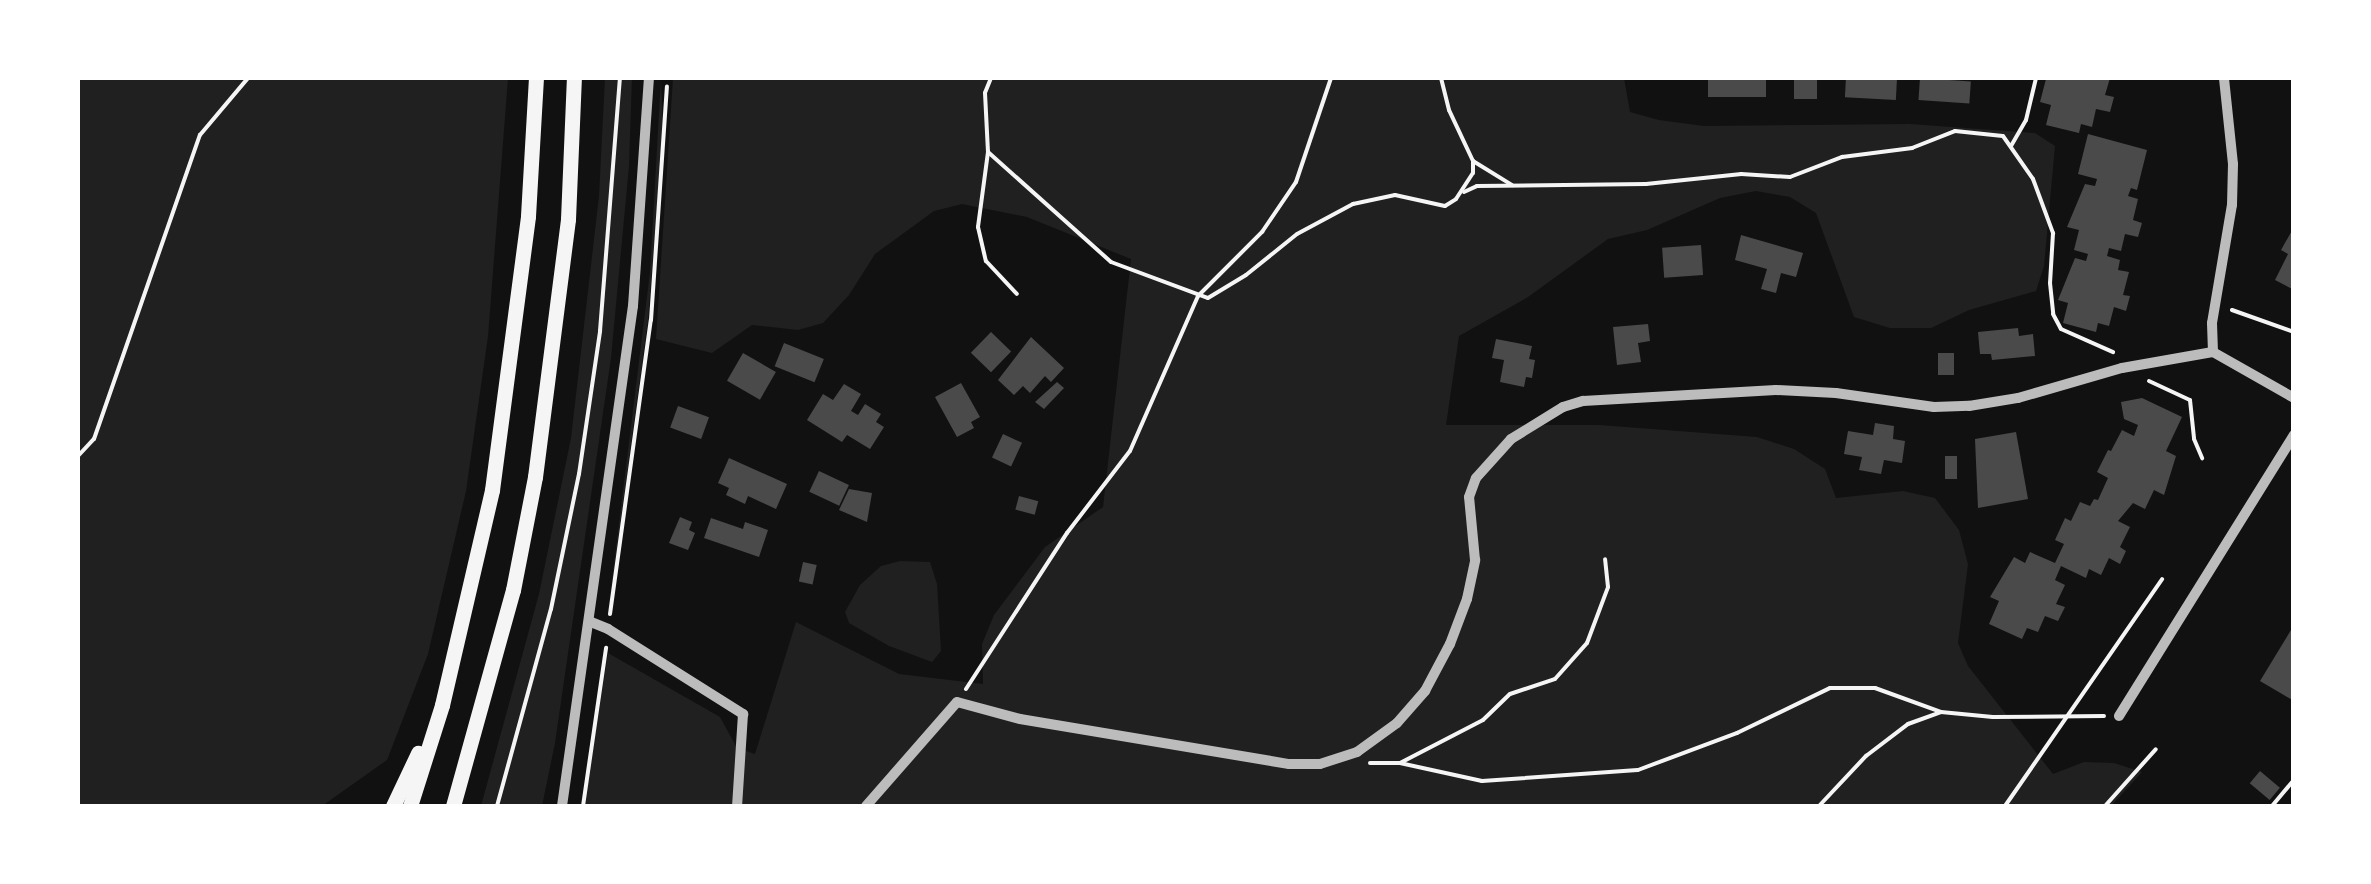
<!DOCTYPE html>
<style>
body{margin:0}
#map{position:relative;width:2371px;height:884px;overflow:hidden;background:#111;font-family:Arial,sans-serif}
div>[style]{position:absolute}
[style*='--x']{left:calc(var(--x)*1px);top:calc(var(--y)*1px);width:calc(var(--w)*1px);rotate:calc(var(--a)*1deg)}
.green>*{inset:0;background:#202020}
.building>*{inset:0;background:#4a4a4a;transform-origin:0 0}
.path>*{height:4px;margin:-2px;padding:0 2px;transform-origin:2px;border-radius:2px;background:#f5f5f5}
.minor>*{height:10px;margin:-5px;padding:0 5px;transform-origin:5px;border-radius:5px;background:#bcbcbc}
.trunk>*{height:15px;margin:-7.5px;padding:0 7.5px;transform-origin:7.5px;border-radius:7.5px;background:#f5f5f5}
span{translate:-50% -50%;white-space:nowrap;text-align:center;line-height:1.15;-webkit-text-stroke:9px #fff;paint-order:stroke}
.frame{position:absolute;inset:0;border:80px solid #fff;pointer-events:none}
</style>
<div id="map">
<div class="green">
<div style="clip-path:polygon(78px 78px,508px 78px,488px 336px,466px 491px,428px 654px,387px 760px,322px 806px,78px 806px)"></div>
<div style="clip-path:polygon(605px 78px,632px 78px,629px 166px,611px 358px,555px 743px,542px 806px,481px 806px,539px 594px,571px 438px,599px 196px)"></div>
<div style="clip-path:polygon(661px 78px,663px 131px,648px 320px,608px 613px,650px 272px)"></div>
<div style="clip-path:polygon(673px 78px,1624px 78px,1630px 112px,1659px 120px,1704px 126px,1910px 124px,2035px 133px,2055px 146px,2044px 266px,2036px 291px,1969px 310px,1931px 328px,1890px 328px,1854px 317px,1816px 213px,1790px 197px,1756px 191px,1720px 198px,1647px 230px,1608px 239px,1528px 297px,1459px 336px,1446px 425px,1599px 425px,1757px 437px,1794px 449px,1825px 469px,1836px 498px,1903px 491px,1935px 498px,1959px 530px,1968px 564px,1958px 643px,1968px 666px,2053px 774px,2084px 762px,2114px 763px,2142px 772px,2111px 806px,584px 806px,608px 653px,720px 717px,737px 748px,755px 754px,796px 622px,899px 674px,983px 684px,982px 644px,994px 615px,1045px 547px,1103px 507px,1131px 259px,1027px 217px,962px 204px,934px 211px,875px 254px,849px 295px,823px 323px,798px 330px,752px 325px,712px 353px,656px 339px)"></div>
<div style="clip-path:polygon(900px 561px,930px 562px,937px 584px,941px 651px,932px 662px,889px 646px,849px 623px,845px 612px,860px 585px,881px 566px)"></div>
</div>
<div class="building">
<div style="left:1708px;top:78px;width:58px;height:19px"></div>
<div style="left:1794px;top:78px;width:23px;height:21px"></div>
<div style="left:1897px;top:78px;width:22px;height:51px;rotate:93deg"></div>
<div style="left:1920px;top:78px;width:51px;height:22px;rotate:4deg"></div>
<div style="clip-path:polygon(2052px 78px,2110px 78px,2105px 95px,2114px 97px,2110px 112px,2096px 109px,2092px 127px,2081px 124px,2079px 133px,2046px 125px,2051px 105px,2040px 102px,2046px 79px)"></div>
<div style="clip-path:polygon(2088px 134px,2147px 150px,2137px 190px,2131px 188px,2128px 196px,2138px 199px,2133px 220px,2142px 223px,2138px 237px,2125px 234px,2121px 251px,2109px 248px,2107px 256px,2120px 260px,2118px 270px,2129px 272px,2123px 295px,2130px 296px,2126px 311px,2114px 307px,2109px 326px,2098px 323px,2096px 332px,2063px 323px,2068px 303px,2058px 300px,2075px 258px,2086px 261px,2088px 254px,2074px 250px,2079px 230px,2067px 227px,2085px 184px,2095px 186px,2097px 179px,2078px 174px)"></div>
<div style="clip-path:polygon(2294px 227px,2294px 290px,2275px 280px,2288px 254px,2281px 250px)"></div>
<div style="clip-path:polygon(1741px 235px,1803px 253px,1796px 277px,1781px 273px,1776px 293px,1761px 289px,1767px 269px,1735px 260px)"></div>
<div style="left:1701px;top:245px;width:30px;height:39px;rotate:86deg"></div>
<div style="clip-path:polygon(1648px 324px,1650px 341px,1638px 343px,1641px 362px,1617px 365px,1613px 327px)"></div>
<div style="clip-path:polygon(2018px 328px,2019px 336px,2033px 334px,2035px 356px,1992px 360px,1991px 354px,1980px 354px,1978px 332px)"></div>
<div style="left:991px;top:332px;width:28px;height:29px;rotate:44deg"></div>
<div style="clip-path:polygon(1031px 337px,1064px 368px,1051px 382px,1045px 376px,1030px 393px,1023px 386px,1014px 395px,998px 380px)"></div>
<div style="clip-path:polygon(1496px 339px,1532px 346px,1529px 359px,1535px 360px,1532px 378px,1526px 377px,1524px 387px,1500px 382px,1504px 360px,1492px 358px)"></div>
<div style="left:784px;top:343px;width:43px;height:25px;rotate:22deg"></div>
<div style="left:743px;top:353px;width:38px;height:32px;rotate:30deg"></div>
<div style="left:1938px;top:353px;width:16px;height:22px"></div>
<div style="clip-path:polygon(1057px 382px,1064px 388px,1044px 409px,1035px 402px)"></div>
<div style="clip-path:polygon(961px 383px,980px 417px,971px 422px,974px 428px,957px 437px,935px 397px)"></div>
<div style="clip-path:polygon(844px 384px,861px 394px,851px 411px,858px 415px,865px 404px,881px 414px,876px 422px,884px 427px,870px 449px,847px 435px,842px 442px,807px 420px,823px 394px,833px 400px)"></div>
<div style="clip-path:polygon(2142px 398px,2182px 417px,2166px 451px,2176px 456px,2164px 495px,2154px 490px,2145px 509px,2133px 503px,2118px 521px,2130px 527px,2120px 547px,2126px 551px,2120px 564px,2109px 558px,2101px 575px,2089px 569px,2086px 578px,2061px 566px,2055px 580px,2065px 585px,2056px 604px,2065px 607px,2058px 621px,2045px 616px,2038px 632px,2027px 628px,2022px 639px,1989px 624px,1999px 601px,1990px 597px,2014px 557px,2025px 563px,2030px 552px,2055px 563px,2064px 544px,2055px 540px,2065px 518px,2071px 521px,2080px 502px,2090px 506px,2094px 499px,2098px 500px,2108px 478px,2097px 472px,2108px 450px,2111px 451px,2122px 430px,2134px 436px,2138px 425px,2124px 419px,2121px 402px)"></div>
<div style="left:678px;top:406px;width:33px;height:23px;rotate:20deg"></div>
<div style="clip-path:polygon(1875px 423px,1894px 426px,1893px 439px,1905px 441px,1902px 463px,1884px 460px,1881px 474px,1859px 470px,1862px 457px,1844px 454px,1848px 431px,1873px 435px)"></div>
<div style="clip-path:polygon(2016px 432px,2028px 499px,1978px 508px,1975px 439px)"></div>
<div style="left:1003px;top:434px;width:21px;height:26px;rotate:25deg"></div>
<div style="left:1945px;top:456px;width:12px;height:23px"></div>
<div style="clip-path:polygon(729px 458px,787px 484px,776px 509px,748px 496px,745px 504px,726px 495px,729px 488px,718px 483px)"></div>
<div style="left:819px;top:471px;width:33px;height:23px;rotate:25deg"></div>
<div style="clip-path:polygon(849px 489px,872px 493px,867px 522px,839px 510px)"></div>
<div style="left:1019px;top:496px;width:20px;height:14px;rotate:15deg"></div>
<div style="clip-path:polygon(680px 517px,692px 522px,689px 530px,695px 533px,688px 550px,669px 543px)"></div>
<div style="clip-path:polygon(711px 518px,743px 529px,745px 522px,768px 530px,759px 557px,704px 538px)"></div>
<div style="left:803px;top:562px;width:14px;height:20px;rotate:12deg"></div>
<div style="clip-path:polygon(2294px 625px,2294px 701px,2260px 681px)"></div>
<div style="left:2260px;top:771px;width:26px;height:16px;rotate:40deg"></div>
</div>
<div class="path">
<div style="--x:991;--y:78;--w:16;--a:112"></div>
<div style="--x:985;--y:93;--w:59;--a:87.1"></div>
<div style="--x:988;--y:152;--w:76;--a:97.6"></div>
<div style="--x:978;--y:227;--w:35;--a:77"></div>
<div style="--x:986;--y:261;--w:45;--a:46.8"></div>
<div style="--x:2011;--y:146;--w:30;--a:-60"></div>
<div style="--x:2026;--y:120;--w:43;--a:-76.6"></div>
<div style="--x:988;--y:152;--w:165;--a:41.8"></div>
<div style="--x:1111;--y:262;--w:103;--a:20.4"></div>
<div style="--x:1208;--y:298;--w:44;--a:-31.2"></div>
<div style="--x:1246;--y:275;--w:65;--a:-38.8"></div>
<div style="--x:1297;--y:234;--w:64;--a:-28.2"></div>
<div style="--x:1353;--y:204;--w:43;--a:-12.1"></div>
<div style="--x:1395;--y:195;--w:51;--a:12.4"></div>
<div style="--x:1445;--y:206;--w:13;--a:-32"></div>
<div style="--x:1456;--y:199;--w:31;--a:-57"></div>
<div style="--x:1473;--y:173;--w:12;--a:-90"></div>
<div style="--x:1473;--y:161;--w:56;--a:-115.2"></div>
<div style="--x:1449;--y:110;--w:33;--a:-104"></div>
<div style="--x:1473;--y:161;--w:46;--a:31.6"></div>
<div style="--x:1464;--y:192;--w:14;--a:-25"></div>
<div style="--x:1477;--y:186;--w:169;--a:-0.7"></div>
<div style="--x:1646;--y:184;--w:96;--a:-6"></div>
<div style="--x:1741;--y:174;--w:49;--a:3.5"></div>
<div style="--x:1790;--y:177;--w:56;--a:-21"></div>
<div style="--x:1842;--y:157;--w:71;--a:-7.3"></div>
<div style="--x:1912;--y:148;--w:46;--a:-21.6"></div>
<div style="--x:1955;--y:131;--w:48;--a:5.9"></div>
<div style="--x:2003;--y:136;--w:52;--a:55.1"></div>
<div style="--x:2033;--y:179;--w:58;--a:69.7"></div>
<div style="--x:2053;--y:233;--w:50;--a:93.4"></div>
<div style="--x:2050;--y:283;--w:31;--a:84"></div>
<div style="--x:2053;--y:314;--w:17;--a:62"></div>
<div style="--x:2061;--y:329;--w:57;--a:23.9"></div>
<div style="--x:2232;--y:310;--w:66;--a:19.5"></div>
<div style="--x:2149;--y:381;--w:45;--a:24.9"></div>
<div style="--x:2190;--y:400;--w:39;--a:84"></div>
<div style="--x:2194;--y:439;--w:21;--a:67"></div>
<div style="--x:78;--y:456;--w:23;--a:-47"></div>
<div style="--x:94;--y:439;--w:322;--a:-70.8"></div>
<div style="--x:200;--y:135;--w:75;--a:-49.9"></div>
<div style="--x:610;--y:614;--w:297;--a:-82.1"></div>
<div style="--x:651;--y:320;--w:234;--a:-86.1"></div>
<div style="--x:966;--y:689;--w:186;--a:-57.1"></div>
<div style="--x:1067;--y:533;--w:103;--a:-52.5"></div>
<div style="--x:1130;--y:451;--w:169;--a:-66.3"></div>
<div style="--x:1198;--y:296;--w:91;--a:-45"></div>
<div style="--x:1262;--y:232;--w:60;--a:-55.8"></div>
<div style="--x:1296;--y:182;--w:110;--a:-71.4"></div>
<div style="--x:1370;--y:763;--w:30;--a:0"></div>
<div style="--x:1400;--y:763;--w:84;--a:12.4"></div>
<div style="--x:1482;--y:781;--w:156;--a:-4"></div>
<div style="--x:1638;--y:770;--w:106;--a:-20.5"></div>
<div style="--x:1737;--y:733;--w:103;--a:-25.8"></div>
<div style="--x:1830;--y:688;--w:45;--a:0"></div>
<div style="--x:1875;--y:688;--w:70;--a:20"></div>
<div style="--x:1400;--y:763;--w:93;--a:-27.4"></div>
<div style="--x:1483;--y:720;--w:37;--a:-44"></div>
<div style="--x:1510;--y:694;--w:47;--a:-18.4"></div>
<div style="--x:1555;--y:679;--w:48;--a:-48.4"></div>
<div style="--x:1587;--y:643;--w:60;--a:-69.4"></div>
<div style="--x:1608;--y:587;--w:28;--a:-96"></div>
<div style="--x:497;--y:806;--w:204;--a:-74.7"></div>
<div style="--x:551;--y:609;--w:138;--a:-78.3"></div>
<div style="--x:579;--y:474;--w:145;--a:-81.6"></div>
<div style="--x:600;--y:331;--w:254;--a:-85.5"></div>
<div style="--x:583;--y:806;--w:160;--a:-81.7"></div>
<div style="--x:1819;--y:806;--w:69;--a:-46.8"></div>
<div style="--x:1866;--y:756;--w:53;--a:-37.3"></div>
<div style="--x:1908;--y:724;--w:35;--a:-20"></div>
<div style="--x:1941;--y:712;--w:52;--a:5.5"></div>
<div style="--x:1993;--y:717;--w:111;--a:-0.5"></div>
<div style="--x:2005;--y:806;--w:276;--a:-55.3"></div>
<div style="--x:2105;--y:806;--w:76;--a:-48.2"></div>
<div style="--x:2272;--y:806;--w:34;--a:-50"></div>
</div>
<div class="minor">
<div style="--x:2213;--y:352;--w:29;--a:-92"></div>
<div style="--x:2212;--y:323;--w:120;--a:-80.4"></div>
<div style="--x:2232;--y:205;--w:41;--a:-88.6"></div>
<div style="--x:2233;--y:164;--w:86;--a:-96"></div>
<div style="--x:591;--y:622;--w:18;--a:22"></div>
<div style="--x:608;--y:629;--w:160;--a:32.2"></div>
<div style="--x:743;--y:714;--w:92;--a:93.7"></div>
<div style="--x:2119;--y:716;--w:331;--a:-58.1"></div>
<div style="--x:562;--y:806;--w:505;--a:-81.92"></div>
<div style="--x:633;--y:306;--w:229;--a:-86"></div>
<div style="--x:866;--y:806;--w:138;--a:-48.8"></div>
<div style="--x:957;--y:702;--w:65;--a:15.1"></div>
<div style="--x:1020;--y:719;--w:273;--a:9.5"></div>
<div style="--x:1289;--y:764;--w:31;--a:0"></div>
<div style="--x:1320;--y:764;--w:39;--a:-18"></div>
<div style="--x:1357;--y:752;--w:49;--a:-35.9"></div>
<div style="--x:1397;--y:723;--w:43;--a:-48.8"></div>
<div style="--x:1425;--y:691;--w:53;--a:-62"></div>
<div style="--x:1450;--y:644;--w:48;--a:-69.3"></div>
<div style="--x:1467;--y:599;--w:40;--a:-78"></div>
<div style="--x:1475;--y:560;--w:63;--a:-95.4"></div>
<div style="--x:1469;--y:497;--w:20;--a:-70"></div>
<div style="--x:1476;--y:478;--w:52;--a:-48.1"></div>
<div style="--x:1511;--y:439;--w:61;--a:-31.6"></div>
<div style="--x:1563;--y:407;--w:21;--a:-17"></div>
<div style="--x:1583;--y:401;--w:193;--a:-3.3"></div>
<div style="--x:1776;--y:390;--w:60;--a:2.9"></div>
<div style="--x:1836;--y:393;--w:99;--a:8.1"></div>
<div style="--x:1934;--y:407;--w:35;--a:-2"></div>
<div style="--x:1969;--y:406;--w:50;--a:-9.3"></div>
<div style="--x:2018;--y:398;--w:108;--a:-16.1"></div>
<div style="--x:2122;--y:368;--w:92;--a:-10"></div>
<div style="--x:2213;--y:352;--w:93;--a:29.6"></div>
</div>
<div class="trunk">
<div style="--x:393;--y:806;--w:59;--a:-64.7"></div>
<div style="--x:410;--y:806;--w:106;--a:-72.4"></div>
<div style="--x:442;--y:705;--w:221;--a:-76.9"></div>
<div style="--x:492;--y:490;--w:276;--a:-82.5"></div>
<div style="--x:528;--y:216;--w:138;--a:-86.7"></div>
<div style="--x:453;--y:806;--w:224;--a:-74.5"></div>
<div style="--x:513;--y:590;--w:115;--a:-79"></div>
<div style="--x:535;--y:477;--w:260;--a:-82.7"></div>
<div style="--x:568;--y:219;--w:141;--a:-87.6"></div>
</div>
<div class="frame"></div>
</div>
